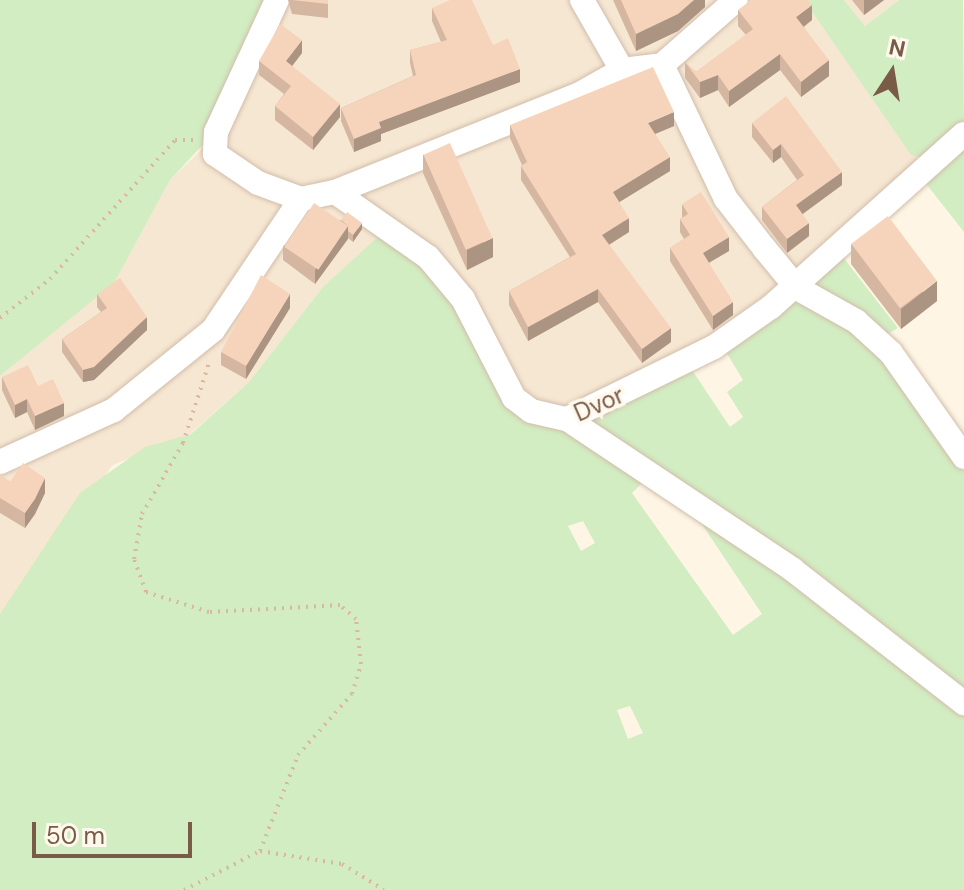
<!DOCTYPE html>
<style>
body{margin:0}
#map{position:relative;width:964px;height:890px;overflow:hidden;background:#fef5e5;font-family:"DM Sans",sans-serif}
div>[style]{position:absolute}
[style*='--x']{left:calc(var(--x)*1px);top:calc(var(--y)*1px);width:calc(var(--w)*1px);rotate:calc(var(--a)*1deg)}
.residential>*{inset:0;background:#f6e7d3}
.green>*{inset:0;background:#d2edc2}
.path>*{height:4px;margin-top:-2px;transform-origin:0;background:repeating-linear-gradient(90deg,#dbb79d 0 2px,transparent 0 8px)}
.roads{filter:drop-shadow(0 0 2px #d1bdaa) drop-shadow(0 0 2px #d1bdaa)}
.minor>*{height:24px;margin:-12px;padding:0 12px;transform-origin:12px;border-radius:12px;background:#fff}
.wall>*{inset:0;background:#d4b6a1}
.shaded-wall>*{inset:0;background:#ac9483}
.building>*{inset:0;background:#f6d4bb;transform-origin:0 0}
span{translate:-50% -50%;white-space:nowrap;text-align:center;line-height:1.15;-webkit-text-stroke:7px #fff9ed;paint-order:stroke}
.street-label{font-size:24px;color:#795b48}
.north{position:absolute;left:852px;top:32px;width:80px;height:80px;-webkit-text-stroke:6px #fff9ed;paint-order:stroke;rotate:12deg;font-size:22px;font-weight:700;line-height:32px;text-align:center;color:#795b48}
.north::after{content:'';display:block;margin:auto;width:28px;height:36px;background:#795b48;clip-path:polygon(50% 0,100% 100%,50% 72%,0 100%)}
.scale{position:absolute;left:32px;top:822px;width:160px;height:36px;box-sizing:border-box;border:4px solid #795b48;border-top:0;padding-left:10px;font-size:24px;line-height:28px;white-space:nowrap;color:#795b48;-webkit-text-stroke:6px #fff9ed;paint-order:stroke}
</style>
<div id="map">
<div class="residential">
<div style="clip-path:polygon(273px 0,804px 0,926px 171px,839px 252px,566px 431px,323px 287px,249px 382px,190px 434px,113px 465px,0 614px,0 376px,114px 282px,170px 180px,201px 150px)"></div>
<div style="clip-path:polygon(844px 0,899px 0,865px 26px)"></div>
</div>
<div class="green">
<div style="clip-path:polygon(0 0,273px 0,211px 136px,170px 180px,114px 283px,0 376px)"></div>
<div style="clip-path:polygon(804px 0,844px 0,865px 26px,899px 0,963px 0,964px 126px,923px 158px,911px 155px)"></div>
<div style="clip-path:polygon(964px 140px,964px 232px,920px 176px)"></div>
<div style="clip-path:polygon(evenodd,379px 236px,426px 262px,486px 360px,556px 426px,648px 477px,632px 493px,733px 635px,762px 614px,687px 502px,964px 711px,964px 890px,0 890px,0 614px,80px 493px,145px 447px,191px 434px,249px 382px,323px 287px,379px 236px,583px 521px,595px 543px,581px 551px,568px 526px,583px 521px,379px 236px,630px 706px,643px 733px,628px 739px,617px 710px,630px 706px)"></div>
<div style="clip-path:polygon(839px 252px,898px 328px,888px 334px,817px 290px,815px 284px)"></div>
<div style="clip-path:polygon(790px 303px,808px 303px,872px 343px,964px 471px,964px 698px,590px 432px,591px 416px,690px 367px,730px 427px,743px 417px,727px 392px,743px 380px,723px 347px)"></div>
</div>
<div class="path">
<div style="--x:0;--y:318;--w:63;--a:-38"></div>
<div style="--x:50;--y:279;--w:187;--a:-48"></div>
<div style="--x:175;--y:140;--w:19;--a:0"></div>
<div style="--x:260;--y:851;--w:83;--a:9"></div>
<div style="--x:342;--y:864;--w:49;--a:31.8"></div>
<div style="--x:184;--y:890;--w:85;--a:-27.2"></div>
<div style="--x:260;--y:851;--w:103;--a:-68.4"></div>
<div style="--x:298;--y:755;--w:81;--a:-48.5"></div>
<div style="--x:352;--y:694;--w:31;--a:-73"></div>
<div style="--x:361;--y:664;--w:45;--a:-96.3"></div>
<div style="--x:356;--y:619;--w:21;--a:-139"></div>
<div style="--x:340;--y:605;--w:131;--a:176.9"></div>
<div style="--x:209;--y:612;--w:66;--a:-162.4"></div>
<div style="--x:146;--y:592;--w:35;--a:-110"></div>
<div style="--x:134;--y:559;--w:46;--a:-79.9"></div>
<div style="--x:142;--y:514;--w:82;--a:-60"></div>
<div style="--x:183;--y:443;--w:87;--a:-72"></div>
</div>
<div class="roads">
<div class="minor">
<div style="--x:277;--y:0;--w:145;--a:114.8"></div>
<div style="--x:216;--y:132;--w:22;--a:93"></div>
<div style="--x:215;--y:154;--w:52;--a:34"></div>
<div style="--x:258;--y:183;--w:46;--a:20.4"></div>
<div style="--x:582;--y:0;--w:81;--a:60.3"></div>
<div style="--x:662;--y:65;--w:148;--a:64.5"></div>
<div style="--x:726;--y:199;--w:62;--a:52.2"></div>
<div style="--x:764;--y:248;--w:52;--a:50.5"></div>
<div style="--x:797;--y:288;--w:68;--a:29.2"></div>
<div style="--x:856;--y:321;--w:47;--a:42.4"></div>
<div style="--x:891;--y:353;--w:127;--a:54.9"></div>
<div style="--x:335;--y:192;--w:262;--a:-21.8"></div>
<div style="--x:578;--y:95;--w:51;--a:-29.6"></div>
<div style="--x:622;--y:70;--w:40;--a:-7.1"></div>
<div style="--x:662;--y:65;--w:98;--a:-41.3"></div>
<div style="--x:567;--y:419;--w:272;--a:33.7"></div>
<div style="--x:793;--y:570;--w:217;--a:37.9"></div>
<div style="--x:0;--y:462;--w:125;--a:-24.5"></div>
<div style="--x:114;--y:410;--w:127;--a:-38.9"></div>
<div style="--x:213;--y:330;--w:158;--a:-56.1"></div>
<div style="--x:301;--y:199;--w:35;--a:-12"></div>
<div style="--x:335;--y:192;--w:113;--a:35"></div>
<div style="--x:428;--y:257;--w:55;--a:50.2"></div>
<div style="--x:463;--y:299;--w:111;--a:62.7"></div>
<div style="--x:514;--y:398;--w:21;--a:37"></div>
<div style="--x:531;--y:411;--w:37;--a:13"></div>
<div style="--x:567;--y:419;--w:164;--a:-26.1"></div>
<div style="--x:714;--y:347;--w:70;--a:-35.1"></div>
<div style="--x:771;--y:307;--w:259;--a:-41.9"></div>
</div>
</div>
<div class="wall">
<div style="clip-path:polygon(288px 0,328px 0,328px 18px,292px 14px)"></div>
<div style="clip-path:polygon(613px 0,705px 0,705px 7px,678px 31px,636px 51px)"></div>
<div style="clip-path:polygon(852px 0,884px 0,864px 15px)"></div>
<div style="clip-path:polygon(432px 8px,493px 45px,520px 82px,381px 134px,381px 141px,354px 152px,341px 121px,341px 108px,413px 76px,410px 63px,410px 50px,441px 42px,432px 21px)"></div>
<div style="clip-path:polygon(738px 10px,812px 20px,804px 27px,829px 76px,801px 97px,780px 70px,729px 107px,718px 90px,700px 98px,685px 78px,685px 62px,696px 72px,746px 35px,738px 26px)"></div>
<div style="clip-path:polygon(302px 53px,292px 66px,340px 117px,313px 150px,275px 120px,275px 106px,284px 94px,259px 75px,259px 61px)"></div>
<div style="clip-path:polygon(752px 123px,842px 185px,802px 214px,809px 236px,787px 253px,762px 220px,762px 207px,797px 180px,781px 157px,773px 163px,752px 137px)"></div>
<div style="clip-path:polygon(510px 125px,674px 126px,655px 134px,670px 171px,619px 202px,629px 232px,609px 245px,671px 342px,642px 363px,598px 302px,528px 341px,509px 305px,509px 291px,570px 257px,521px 180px,521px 166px,522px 165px,510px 138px)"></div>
<div style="clip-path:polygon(423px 154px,493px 257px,467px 270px,423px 173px)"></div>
<div style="clip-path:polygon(682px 204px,729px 251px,709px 263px,733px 315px,713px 330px,670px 261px,670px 248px,684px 239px,680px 232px,680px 219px,682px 218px)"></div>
<div style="clip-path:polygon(341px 220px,362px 229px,353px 242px,348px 238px,315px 284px,283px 260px,283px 246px)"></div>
<div style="clip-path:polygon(851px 244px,937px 301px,901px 329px,851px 264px)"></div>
<div style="clip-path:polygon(97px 294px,147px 330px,94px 380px,83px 382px,62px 352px,62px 339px,101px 312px,97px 307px)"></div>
<div style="clip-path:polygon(290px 308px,246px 379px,221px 365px,221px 352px)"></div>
<div style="clip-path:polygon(2px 377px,38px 386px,64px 416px,35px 430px,27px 412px,15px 418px,2px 390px)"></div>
<div style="clip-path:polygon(0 475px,10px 482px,45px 493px,35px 514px,25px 528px,0 513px)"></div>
</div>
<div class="shaded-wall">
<div style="clip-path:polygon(694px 0,705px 0,705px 7px,678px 31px,636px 51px,636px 34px)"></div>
<div style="clip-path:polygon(864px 0,884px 0,864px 15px)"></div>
<div style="clip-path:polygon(812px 5px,812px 20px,796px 32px,796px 17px)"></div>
<div style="clip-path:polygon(302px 40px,302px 53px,286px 74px,286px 61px)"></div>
<div style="clip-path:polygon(780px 54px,780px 70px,729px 107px,729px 91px)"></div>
<div style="clip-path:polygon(829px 60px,829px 76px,801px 97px,801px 82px)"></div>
<div style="clip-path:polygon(520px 69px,520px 82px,381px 134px,381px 141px,354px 152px,354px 139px,379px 122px)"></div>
<div style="clip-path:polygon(718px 75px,718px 90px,700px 98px,700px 82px)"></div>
<div style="clip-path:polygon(340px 104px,340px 117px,313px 150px,313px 137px)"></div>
<div style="clip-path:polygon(674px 112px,674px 126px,648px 137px,648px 123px)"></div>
<div style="clip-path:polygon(781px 144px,781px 157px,773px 163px,773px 150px)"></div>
<div style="clip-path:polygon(670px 157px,670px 171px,613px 206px,613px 192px)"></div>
<div style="clip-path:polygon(842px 172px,842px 185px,796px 219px,796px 205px)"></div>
<div style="clip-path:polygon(629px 218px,629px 232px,602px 249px,602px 235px)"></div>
<div style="clip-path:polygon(362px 223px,362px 229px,353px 242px,353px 235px)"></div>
<div style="clip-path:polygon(809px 223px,809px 236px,787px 253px,787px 239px)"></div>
<div style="clip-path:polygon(348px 226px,348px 239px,315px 284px,315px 270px)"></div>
<div style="clip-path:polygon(729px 237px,729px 251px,703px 266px,703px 253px)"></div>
<div style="clip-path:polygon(493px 238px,493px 257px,467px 270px,467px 250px)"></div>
<div style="clip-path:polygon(937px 281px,937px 301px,901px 329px,901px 309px)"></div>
<div style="clip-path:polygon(598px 289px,598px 302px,528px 341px,528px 327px)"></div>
<div style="clip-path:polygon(290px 294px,290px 308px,246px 379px,246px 366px)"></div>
<div style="clip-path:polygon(733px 302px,733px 315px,713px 330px,713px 316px)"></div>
<div style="clip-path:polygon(147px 317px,147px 330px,94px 380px,83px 382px,83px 370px)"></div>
<div style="clip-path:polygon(671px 328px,671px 342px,642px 363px,642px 349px)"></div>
<div style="clip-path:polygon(27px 399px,27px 412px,15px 418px,15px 405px)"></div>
<div style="clip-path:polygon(64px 403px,64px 416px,35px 430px,35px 416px)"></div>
<div style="clip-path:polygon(45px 478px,45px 493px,35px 514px,25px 528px,25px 513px)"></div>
</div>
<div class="building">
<div style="clip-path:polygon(292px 0,328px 0,328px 4px)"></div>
<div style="clip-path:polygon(450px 0,472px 0,493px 45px,508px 38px,520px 69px,379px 122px,381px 128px,354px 139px,341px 108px,416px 75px,410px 50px,447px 40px,432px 8px)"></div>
<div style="clip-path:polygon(621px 0,694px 0,678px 14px,636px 34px)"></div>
<div style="clip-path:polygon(751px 0,808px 0,812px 5px,796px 17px,829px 60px,801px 82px,780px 54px,729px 91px,718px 75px,700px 82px,685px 62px,696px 72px,753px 29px,738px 10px)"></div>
<div style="clip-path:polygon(280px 24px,302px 40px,286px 61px,340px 104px,313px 137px,275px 106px,291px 86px,259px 61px)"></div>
<div style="clip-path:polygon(653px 67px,674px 112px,648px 123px,670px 157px,613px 192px,629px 218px,602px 235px,671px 328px,642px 349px,598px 289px,528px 327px,509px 291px,576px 254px,521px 166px,527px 162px,510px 125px)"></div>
<div style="clip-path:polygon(786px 96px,842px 172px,796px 205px,809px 223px,787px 239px,762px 207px,804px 175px,781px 144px,773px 150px,752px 123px)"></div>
<div style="left:450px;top:143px;width:104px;height:29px;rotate:66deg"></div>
<div style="clip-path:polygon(701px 192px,729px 237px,703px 253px,733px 302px,713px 316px,670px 248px,690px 235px,680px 219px,688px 214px,682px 204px)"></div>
<div style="left:314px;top:203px;width:41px;height:53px;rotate:34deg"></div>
<div style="clip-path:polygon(347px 212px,362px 223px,353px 235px,348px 231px,348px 226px,341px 220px)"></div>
<div style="left:888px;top:216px;width:81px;height:46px;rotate:53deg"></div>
<div style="clip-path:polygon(261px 275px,290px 294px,246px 366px,221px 352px)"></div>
<div style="clip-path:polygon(120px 278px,147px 317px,94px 367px,83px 370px,62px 339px,107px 308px,97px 294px)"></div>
<div style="clip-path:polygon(28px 365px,38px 386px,53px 379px,64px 403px,35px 416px,27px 399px,15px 405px,2px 377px)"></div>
<div style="clip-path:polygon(23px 463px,45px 478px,35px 499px,25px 513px,0 498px,0 475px,10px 482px)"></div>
</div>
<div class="street-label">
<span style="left:599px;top:404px;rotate:-24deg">Dvor</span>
</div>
<div class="north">N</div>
<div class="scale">50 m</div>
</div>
